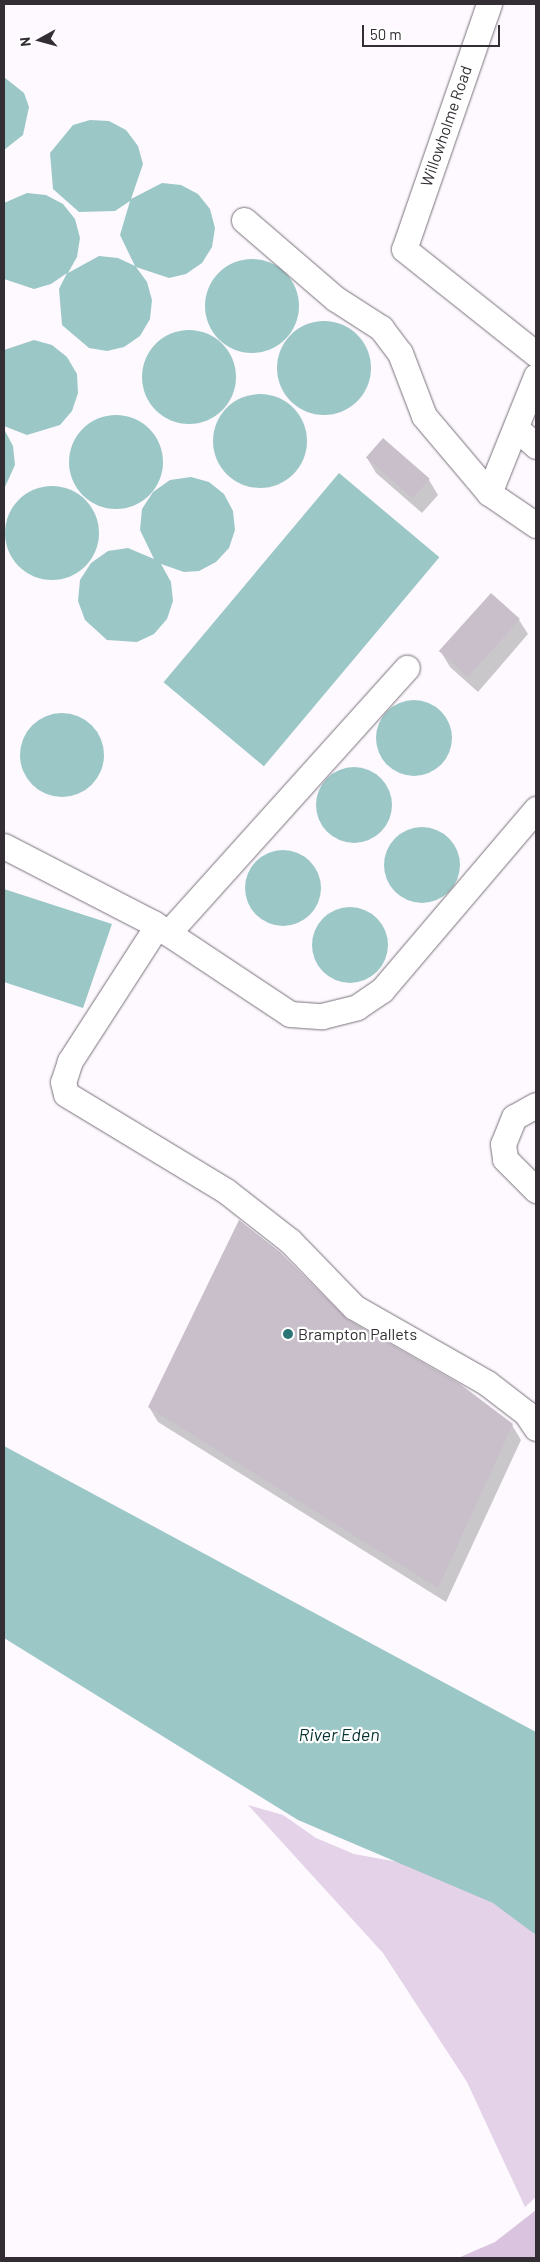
<!DOCTYPE html>
<style>
body{margin:0}
#map{position:relative;width:540px;height:2262px;overflow:hidden;background:#fdf9fe;font-family:Barlow,sans-serif}
div>[style]{position:absolute}
[style*='--x']{left:calc(var(--x)*1px);top:calc(var(--y)*1px);width:calc(var(--w)*1px);rotate:calc(var(--a)*1deg)}
.green>*{inset:0;background:#e3d2e8}
.forest>*{inset:0;background:#d9c3df}
.water>*{inset:0;background:#9cc7c7;transform-origin:0 0}
.round{border-radius:50%}
.shadow>*{inset:0;background:#0003}
.building>*{inset:0;background:#c8bfcb;transform-origin:0 0}
.roads{filter:drop-shadow(0 0 1px #79717b) drop-shadow(0 0 1px #79717b)}
.minor>*{height:25px;margin:-12.5px;padding:0 12.5px;transform-origin:12.5px;border-radius:12.5px;background:#fff}
.dots>*{width:14px;height:14px;translate:-50% -50%;box-sizing:border-box;border:2px solid #fff;border-radius:50%}
span{translate:-50% -50%;white-space:nowrap;text-align:center;line-height:1.15;-webkit-text-stroke:4.5px #fff;paint-order:stroke}
.street-label{font-size:16px;color:#322e33}
.poi-label{font-size:16px;color:#322e33}
.left{translate:0 -50%;text-align:left}
.water-label{font-size:18px;color:#073333;font-style:italic}
.frame{position:absolute;inset:0;border:5px solid #322e33;pointer-events:none}
.north{position:absolute;left:15px;top:15px;width:50px;height:50px;-webkit-text-stroke:4px #fff;paint-order:stroke;rotate:263deg;font-size:14px;font-weight:700;line-height:20px;text-align:center;color:#322e33}
.north::after{content:'';display:block;margin:auto;width:18px;height:22px;background:#322e33;clip-path:polygon(50% 0,100% 100%,50% 72%,0 100%)}
.scale{position:absolute;left:362px;top:25px;width:138px;height:22px;box-sizing:border-box;border:2px solid #322e33;border-top:0;padding-left:6px;font-size:15px;line-height:18px;white-space:nowrap;color:#322e33;-webkit-text-stroke:4px #fff;paint-order:stroke}
</style>
<div id="map">
<div class="green">
<div style="clip-path:polygon(248px 1805px,283px 1815px,316px 1838px,354px 1854px,415px 1865px,473px 1889px,521px 1920px,536px 1936px,536px 2197px,525px 2207px,467px 2082px,383px 1953px)"></div>
</div>
<div class="forest">
<div style="clip-path:polygon(536px 2210px,536px 2258px,458px 2258px,495px 2242px)"></div>
</div>
<div class="water">
<div style="clip-path:polygon(4px 77px,24px 93px,29px 107px,23px 135px,4px 150px)"></div>
<div style="clip-path:polygon(90px 120px,109px 121px,126px 130px,138px 146px,143px 164px,131px 199px,162px 183px,181px 185px,198px 194px,210px 209px,215px 228px,212px 247px,202px 263px,186px 274px,169px 278px,136px 267px,147px 282px,152px 300px,150px 319px,140px 336px,124px 347px,107px 351px,89px 348px,62px 325px,59px 289px,67px 273px,51px 284px,34px 289px,4px 279px,4px 203px,27px 193px,46px 195px,63px 204px,75px 219px,80px 238px,77px 257px,68px 273px,99px 256px,118px 258px,135px 266px,120px 235px,130px 201px,115px 211px,79px 212px,53px 189px,50px 153px,73px 125px)"></div>
<div class="round" style="left:205px;top:259px;width:94px;height:94px"></div>
<div class="round" style="left:277px;top:321px;width:94px;height:94px"></div>
<div class="round" style="left:142px;top:330px;width:94px;height:94px"></div>
<div style="clip-path:polygon(34px 340px,52px 345px,67px 357px,77px 374px,78px 393px,72px 411px,60px 425px,27px 435px,4px 426px,4px 350px)"></div>
<div class="round" style="left:213px;top:394px;width:94px;height:94px"></div>
<div class="round" style="left:69px;top:415px;width:94px;height:94px"></div>
<div style="clip-path:polygon(4px 429px,13px 446px,15px 465px,4px 489px)"></div>
<div style="left:339px;top:473px;width:131px;height:273px;rotate:40deg"></div>
<div style="clip-path:polygon(191px 477px,209px 482px,224px 494px,233px 511px,235px 530px,229px 548px,216px 562px,199px 571px,184px 572px,161px 564px,171px 582px,173px 601px,167px 619px,154px 634px,137px 642px,107px 640px,85px 620px,78px 601px,80px 580px,91px 563px,108px 551px,128px 548px,154px 559px,140px 530px,142px 509px,153px 492px,170px 480px)"></div>
<div class="round" style="left:5px;top:486px;width:94px;height:94px"></div>
<div class="round" style="left:376px;top:700px;width:76px;height:76px"></div>
<div class="round" style="left:20px;top:713px;width:84px;height:84px"></div>
<div class="round" style="left:316px;top:767px;width:76px;height:76px"></div>
<div class="round" style="left:384px;top:827px;width:76px;height:76px"></div>
<div class="round" style="left:245px;top:850px;width:76px;height:76px"></div>
<div style="clip-path:polygon(4px 889px,112px 924px,83px 1008px,4px 982px)"></div>
<div class="round" style="left:312px;top:907px;width:76px;height:76px"></div>
<div style="clip-path:polygon(4px 1446px,536px 1732px,536px 1935px,493px 1903px,298px 1820px,4px 1638px)"></div>
</div>
<div class="shadow">
<div style="clip-path:polygon(367px 458px,429px 480px,438px 495px,422px 513px,376px 473px)"></div>
<div style="clip-path:polygon(519px 620px,528px 634px,478px 692px,450px 667px,441px 652px)"></div>
<div style="clip-path:polygon(149px 1407px,512px 1425px,521px 1440px,446px 1602px,158px 1422px)"></div>
</div>
<div class="building">
<div style="left:383px;top:438px;width:62px;height:26px;rotate:41deg"></div>
<div style="left:491px;top:593px;width:39px;height:78px;rotate:42deg"></div>
<div style="clip-path:polygon(239px 1220px,280px 1252px,347px 1319px,460px 1384px,513px 1424px,438px 1588px,148px 1407px)"></div>
</div>
<div class="roads">
<div class="minor">
<div style="--x:489;--y:4;--w:259;--a:109.1"></div>
<div style="--x:404;--y:249;--w:169;--a:38.5"></div>
<div style="--x:244;--y:220;--w:121;--a:40.7"></div>
<div style="--x:336;--y:299;--w:54;--a:32.8"></div>
<div style="--x:381;--y:328;--w:31;--a:53"></div>
<div style="--x:400;--y:353;--w:67;--a:69.1"></div>
<div style="--x:424;--y:416;--w:101;--a:49.8"></div>
<div style="--x:489;--y:493;--w:57;--a:34.2"></div>
<div style="--x:516;--y:428;--w:27;--a:42"></div>
<div style="--x:489;--y:493;--w:126;--a:-68.1"></div>
<div style="--x:4;--y:846;--w:168;--a:27.3"></div>
<div style="--x:153;--y:923;--w:164;--a:33.6"></div>
<div style="--x:290;--y:1014;--w:32;--a:4"></div>
<div style="--x:322;--y:1016;--w:36;--a:-14"></div>
<div style="--x:357;--y:1007;--w:30;--a:-34"></div>
<div style="--x:382;--y:990;--w:238;--a:-49.6"></div>
<div style="--x:157;--y:926;--w:161;--a:122.8"></div>
<div style="--x:70;--y:1061;--w:22;--a:108"></div>
<div style="--x:63;--y:1082;--w:12;--a:76"></div>
<div style="--x:66;--y:1094;--w:187;--a:31.2"></div>
<div style="--x:226;--y:1191;--w:81;--a:38"></div>
<div style="--x:290;--y:1241;--w:92;--a:45.9"></div>
<div style="--x:354;--y:1307;--w:153;--a:29.7"></div>
<div style="--x:487;--y:1383;--w:49;--a:37.6"></div>
<div style="--x:526;--y:1413;--w:18;--a:56"></div>
<div style="--x:168;--y:933;--w:357;--a:-48"></div>
<div style="--x:536;--y:1105;--w:25;--a:151"></div>
<div style="--x:514;--y:1117;--w:29;--a:112"></div>
<div style="--x:503;--y:1144;--w:15;--a:82"></div>
<div style="--x:505;--y:1159;--w:44;--a:45"></div>
</div>
</div>
<div class="dots">
<div style="left:288px;top:1334px;background:#2b7576"></div>
</div>
<div class="street-label">
<span style="left:446px;top:126px;rotate:-71deg">Willowholme Road</span>
</div>
<div class="poi-label">
<span class="left" style="left:298px;top:1334px">Brampton Pallets</span>
</div>
<div class="water-label">
<span style="left:339px;top:1734px">River Eden</span>
</div>
<div class="frame"></div>
<div class="north">N</div>
<div class="scale">50 m</div>
</div>
